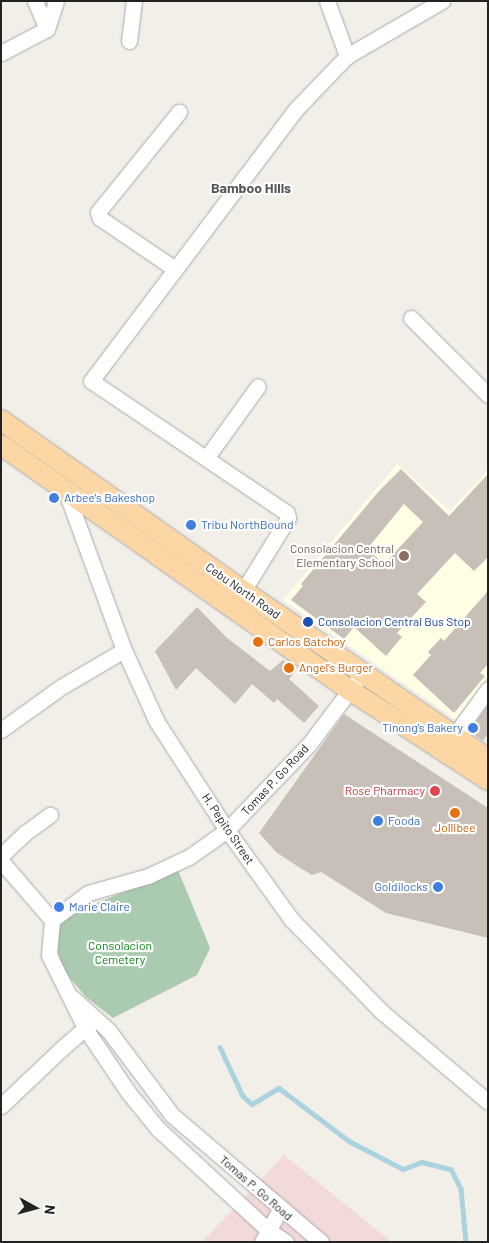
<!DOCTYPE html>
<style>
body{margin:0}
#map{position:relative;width:489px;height:1243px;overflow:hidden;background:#f2efe9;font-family:Barlow,sans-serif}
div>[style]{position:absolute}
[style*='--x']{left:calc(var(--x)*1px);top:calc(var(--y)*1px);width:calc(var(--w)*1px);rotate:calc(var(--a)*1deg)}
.commercial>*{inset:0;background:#f2dad9}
.education>*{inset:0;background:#ffffe5}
.cemetery>*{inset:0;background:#aacbaf}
.stream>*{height:4.5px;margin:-2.25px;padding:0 2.25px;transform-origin:2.25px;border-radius:2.25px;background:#aad3df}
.building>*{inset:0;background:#c7bfb8}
.roads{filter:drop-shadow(0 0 1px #a9a9a9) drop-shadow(0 0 1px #a9a9a9)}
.minor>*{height:15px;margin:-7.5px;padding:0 7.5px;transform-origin:7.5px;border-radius:7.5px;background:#fff}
.major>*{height:20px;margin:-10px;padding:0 10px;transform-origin:10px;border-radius:10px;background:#fcd6a4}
.dots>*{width:14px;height:14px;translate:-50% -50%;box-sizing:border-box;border:2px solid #fff;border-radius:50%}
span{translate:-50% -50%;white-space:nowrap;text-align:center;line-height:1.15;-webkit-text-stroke:4.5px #fff;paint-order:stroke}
.shop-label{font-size:12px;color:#366cbe}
.left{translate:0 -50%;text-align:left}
.right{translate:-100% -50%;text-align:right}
.education-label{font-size:12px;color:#785e54}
.street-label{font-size:12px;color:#222}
.transit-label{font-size:12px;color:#164399}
.food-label{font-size:12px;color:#c56008}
.health-label{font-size:12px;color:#be3a42}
.park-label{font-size:12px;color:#0c8416}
.neighbourhood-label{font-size:14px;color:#555;font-weight:700}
.frame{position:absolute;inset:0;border:2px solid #222;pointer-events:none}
.north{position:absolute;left:10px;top:1183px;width:50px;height:50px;-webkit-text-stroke:4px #fff;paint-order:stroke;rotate:97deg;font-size:14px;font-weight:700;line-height:20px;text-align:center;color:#222}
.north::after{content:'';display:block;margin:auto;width:18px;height:22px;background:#222;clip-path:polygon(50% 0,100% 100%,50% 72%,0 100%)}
</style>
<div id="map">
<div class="commercial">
<div style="clip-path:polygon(284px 1155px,392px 1242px,202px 1242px)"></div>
</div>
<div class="education">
<div style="clip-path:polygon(397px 464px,450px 511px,488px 470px,488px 676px,455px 719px,283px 600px)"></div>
</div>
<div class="cemetery">
<div style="clip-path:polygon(178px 870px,210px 948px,197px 975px,113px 1018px,86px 997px,63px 970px,57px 948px,57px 925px,70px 914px)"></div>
</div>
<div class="stream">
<div style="--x:220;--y:1047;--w:54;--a:64.9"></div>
<div style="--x:243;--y:1096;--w:12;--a:42"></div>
<div style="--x:252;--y:1104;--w:31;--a:-31"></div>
<div style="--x:279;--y:1088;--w:88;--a:37.1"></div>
<div style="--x:349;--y:1141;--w:61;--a:27.4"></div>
<div style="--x:403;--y:1169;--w:20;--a:-20"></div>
<div style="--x:422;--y:1162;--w:30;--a:14"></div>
<div style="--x:451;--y:1169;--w:22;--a:63"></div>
<div style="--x:461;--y:1189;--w:53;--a:84.6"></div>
</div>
<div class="building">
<div style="clip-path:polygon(evenodd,401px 469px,449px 516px,488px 474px,488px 557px,474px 571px,455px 553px,417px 594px,426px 602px,397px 633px,402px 637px,386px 656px,354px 627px,344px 639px,291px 600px,303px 586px,301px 584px,379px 491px,401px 469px,404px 504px,423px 522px,384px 564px,367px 549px,404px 504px)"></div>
<div style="clip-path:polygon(488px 591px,488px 664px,480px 673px,485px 676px,454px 713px,413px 675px,431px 655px,428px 652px,441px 638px,444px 641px)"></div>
<div style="clip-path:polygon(197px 607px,226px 637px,270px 671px,283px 660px,295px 672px,289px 679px,319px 706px,304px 723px,277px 699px,274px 703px,252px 684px,235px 704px,196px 668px,176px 690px,155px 651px)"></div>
<div style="clip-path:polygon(488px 705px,488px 733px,483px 741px,469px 731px)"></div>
<div style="clip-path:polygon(344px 714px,488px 808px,488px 938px,386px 913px,321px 872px,312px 875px,297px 866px,276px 852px,259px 833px)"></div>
</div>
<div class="roads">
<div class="minor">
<div style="--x:35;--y:1;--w:30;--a:67"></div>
<div style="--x:327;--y:1;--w:59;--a:70"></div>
<div style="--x:129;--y:41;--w:40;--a:-82.9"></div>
<div style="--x:1;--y:53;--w:52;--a:-27.6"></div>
<div style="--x:47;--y:29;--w:29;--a:-72"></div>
<div style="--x:175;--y:269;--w:91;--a:-145.8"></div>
<div style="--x:100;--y:218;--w:6;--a:-108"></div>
<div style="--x:98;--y:212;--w:129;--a:-51"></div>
<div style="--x:411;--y:318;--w:109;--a:45"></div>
<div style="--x:207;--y:457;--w:87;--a:-54.3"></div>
<div style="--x:65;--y:489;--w:171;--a:69.9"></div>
<div style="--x:124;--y:650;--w:79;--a:65.4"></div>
<div style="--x:157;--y:722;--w:129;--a:57.1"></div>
<div style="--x:227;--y:830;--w:110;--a:54.3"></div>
<div style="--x:291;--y:919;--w:130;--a:45.6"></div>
<div style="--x:382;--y:1012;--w:139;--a:40.3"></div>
<div style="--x:243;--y:591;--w:86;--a:-58.3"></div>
<div style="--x:288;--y:518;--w:5;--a:-101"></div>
<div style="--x:287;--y:513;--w:236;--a:-146"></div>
<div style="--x:91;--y:381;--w:342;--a:-53"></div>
<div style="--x:297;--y:108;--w:72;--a:-46.1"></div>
<div style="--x:347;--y:56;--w:110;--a:-30.1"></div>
<div style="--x:1;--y:730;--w:74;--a:-35.6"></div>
<div style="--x:61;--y:687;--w:73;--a:-30.4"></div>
<div style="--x:454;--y:736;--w:58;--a:-54.1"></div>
<div style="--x:1;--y:856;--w:33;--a:-44"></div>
<div style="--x:25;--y:833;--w:31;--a:-36"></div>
<div style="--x:1;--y:861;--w:78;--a:49.2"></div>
<div style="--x:73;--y:998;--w:49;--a:42.5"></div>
<div style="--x:109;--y:1031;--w:105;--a:53.1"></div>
<div style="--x:172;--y:1115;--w:196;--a:40.4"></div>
<div style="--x:1;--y:1106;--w:81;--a:-43.5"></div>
<div style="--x:60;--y:1050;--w:43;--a:-41.2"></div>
<div style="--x:262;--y:1242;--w:39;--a:-61"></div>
<div style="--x:286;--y:1242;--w:22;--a:-146"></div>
<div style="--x:268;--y:1230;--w:149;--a:-137.4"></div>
<div style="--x:158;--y:1129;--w:48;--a:-129"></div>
<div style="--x:128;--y:1092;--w:77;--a:-123.9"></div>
<div style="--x:85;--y:1028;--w:81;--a:-116.3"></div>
<div style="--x:49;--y:955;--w:35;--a:-85"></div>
<div style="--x:52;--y:920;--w:45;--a:-36.9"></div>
<div style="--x:88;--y:893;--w:62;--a:-15.8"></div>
<div style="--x:148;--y:876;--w:45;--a:-24.9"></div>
<div style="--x:189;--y:857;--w:47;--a:-35.4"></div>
<div style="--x:227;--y:830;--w:120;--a:-46.3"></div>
<div style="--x:310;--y:743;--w:76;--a:-53"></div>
</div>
<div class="major">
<div style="--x:1;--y:420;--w:314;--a:35.2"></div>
<div style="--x:258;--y:601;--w:279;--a:34.5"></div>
<div style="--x:1;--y:445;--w:426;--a:35.1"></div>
<div style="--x:350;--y:690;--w:165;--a:33.1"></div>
</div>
</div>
<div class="dots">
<div style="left:54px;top:498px;background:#3f7fe0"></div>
<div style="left:191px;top:525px;background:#3f7fe0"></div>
<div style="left:404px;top:556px;background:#8d6e63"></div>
<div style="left:308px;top:622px;background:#1a4fb4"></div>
<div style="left:258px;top:642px;background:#e8710a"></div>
<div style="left:289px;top:668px;background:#e8710a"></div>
<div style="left:473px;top:728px;background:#3f7fe0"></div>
<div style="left:435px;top:791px;background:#e0444e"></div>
<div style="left:455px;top:813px;background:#e8710a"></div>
<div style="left:378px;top:821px;background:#3f7fe0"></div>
<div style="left:438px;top:887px;background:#3f7fe0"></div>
<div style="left:59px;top:907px;background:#3f7fe0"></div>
</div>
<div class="shop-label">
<span class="left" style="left:64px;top:498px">Arbee's Bakeshop</span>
<span class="left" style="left:201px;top:525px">Tribu NorthBound</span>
<span class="right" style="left:463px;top:728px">Tinong's Bakery</span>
<span class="left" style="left:388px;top:821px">Fooda</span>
<span class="right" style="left:428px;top:887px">Goldilocks</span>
<span class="left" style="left:69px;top:907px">Marie Claire</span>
</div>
<div class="education-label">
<span class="right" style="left:394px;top:556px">Consolacion Central<br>Elementary School</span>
</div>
<div class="street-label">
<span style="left:243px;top:591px;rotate:35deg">Cebu North Road</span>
<span style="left:275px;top:780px;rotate:-47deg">Tomas P. Go Road</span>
<span style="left:228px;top:829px;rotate:56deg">H. Pepito Street</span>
<span style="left:256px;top:1188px;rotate:41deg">Tomas P. Go Road</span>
</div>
<div class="transit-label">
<span class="left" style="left:318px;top:622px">Consolacion Central Bus Stop</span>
</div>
<div class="food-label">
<span class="left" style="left:268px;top:642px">Carlos Batchoy</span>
<span class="left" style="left:299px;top:668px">Angel's Burger</span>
<span style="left:455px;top:828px">Jollibee</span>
</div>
<div class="health-label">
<span class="right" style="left:425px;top:791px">Rose Pharmacy</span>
</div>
<div class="park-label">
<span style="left:120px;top:953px">Consolacion<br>Cemetery</span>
</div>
<div class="neighbourhood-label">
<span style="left:251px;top:188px">Bamboo Hills</span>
</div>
<div class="frame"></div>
<div class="north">N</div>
</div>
